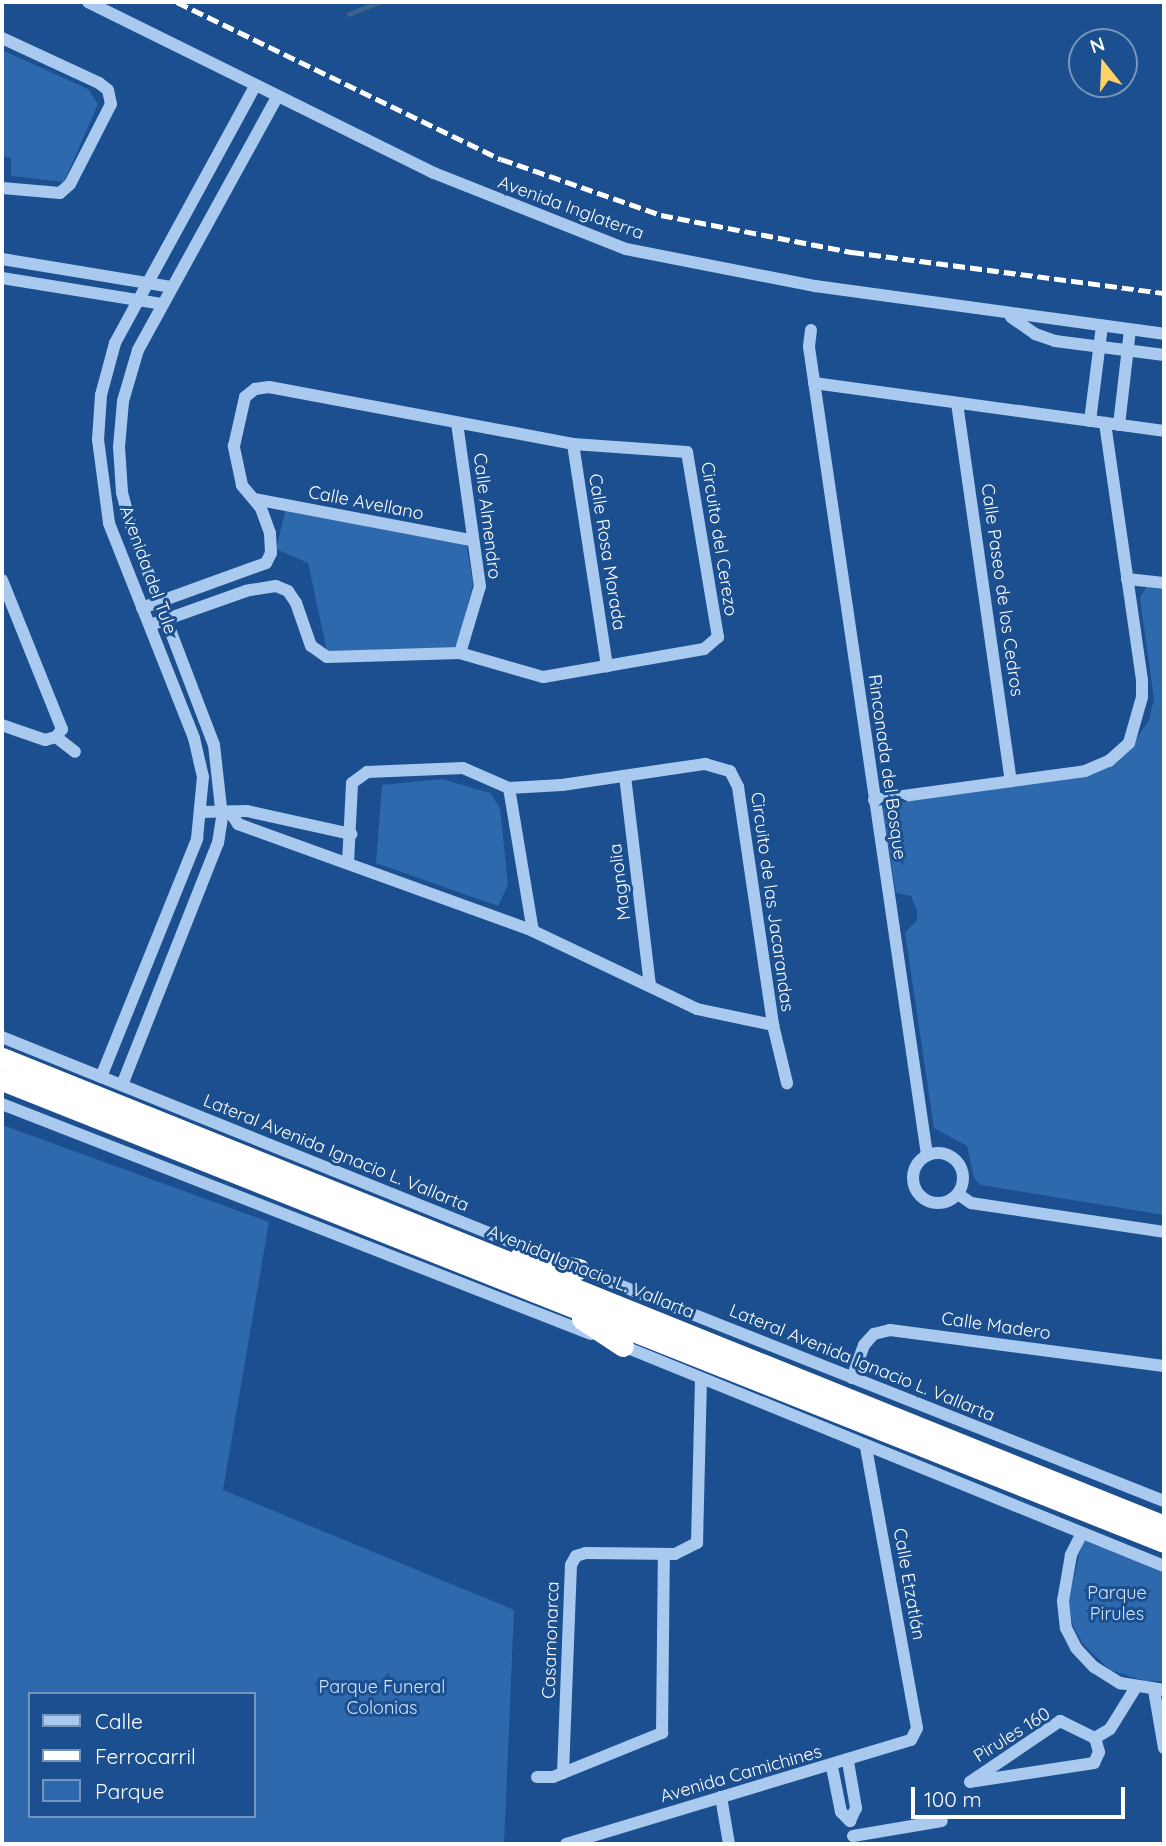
<!DOCTYPE html>
<meta charset="utf-8">
<style>
body{margin:0}
#map{position:relative;width:1166px;height:1846px;overflow:hidden;background:#1b4f8f;font-family:Quicksand,sans-serif}
div>[style]{position:absolute}
[style*='--x']{left:calc(var(--x)*1px);top:calc(var(--y)*1px);width:calc(var(--w)*1px);rotate:calc(var(--a)*1deg)}
.green>*{inset:0;background:#2e69ad}
.stream>*{height:4.5px;margin:-2.25px;padding:0 2.25px;transform-origin:2.25px;border-radius:2.25px;background:#3c6290}
.minor>*{height:12px;margin:-6px;padding:0 6px;transform-origin:6px;border-radius:6px;background:#a9c9ee}
.minor>.ring{margin:-6px;padding:0;box-sizing:content-box;background:none;border:12px solid #a9c9ee;border-radius:50%}
.highway>*{height:21px;margin:-10.5px;padding:0 10.5px;transform-origin:10.5px;border-radius:10.5px;background:#fff}
.rail>*{height:4.5px;margin-top:-2.25px;transform-origin:0;background:repeating-linear-gradient(90deg,#fff 0 12px,transparent 0 17px)}
span{translate:-50% -50%;white-space:nowrap;text-align:center;line-height:1.15;-webkit-text-stroke:6px #1b4f8f;paint-order:stroke}
.street-label{font-size:18px;color:#fff}
.park-label{font-size:18px;color:#cfe3fa}
.frame{position:absolute;inset:0;border:4px solid #fff;pointer-events:none}
.legend{position:absolute;left:28px;top:1692px;width:228px;height:126px;box-sizing:border-box;background:#1b4f8f;border:2px solid #7695bc;margin:0;padding:9px 12px;list-style:none;font-size:21px;color:#fff}
.legend li{display:flex;align-items:center;gap:14px;height:35px}
.legend b{width:35px;border:2px solid #7695bc}
.north{position:absolute;left:1068px;top:28px;width:70px;height:70px;box-sizing:border-box;background:#1b4f8f;border:2px solid #7695bc;border-radius:50%;rotate:342deg;font-size:19px;font-weight:700;line-height:28px;text-align:center;color:#fff}
.north::after{content:'';display:block;margin:auto;width:24px;height:32px;background:#ffd166;clip-path:polygon(50% 0,100% 100%,50% 72%,0 100%)}
.scale{position:absolute;left:911px;top:1787px;width:214px;height:32px;box-sizing:border-box;border:4px solid #fff;border-top:0;padding-left:9px;font-size:21px;line-height:24px;white-space:nowrap;color:#fff;-webkit-text-stroke:5px #1b4f8f;paint-order:stroke}
</style>
<div id="map">
<div class="green">
<div style="clip-path:polygon(2px 50px,88px 89px,98px 104px,64px 182px,11px 176px,11px 158px,2px 156px)"></div>
<div style="clip-path:polygon(286px 508px,466px 543px,473px 583px,457px 649px,327px 651px,308px 563px,276px 549px)"></div>
<div style="clip-path:polygon(1164px 583px,1164px 1215px,981px 1185px,974px 1178px,967px 1146px,934px 1128px,905px 933px,917px 920px,917px 911px,911px 896px,896px 893px,883px 810px,887px 802px,1086px 773px,1129px 750px,1149px 720px,1154px 699px,1140px 598px,1148px 584px)"></div>
<div style="clip-path:polygon(442px 779px,490px 793px,500px 808px,508px 885px,498px 906px,376px 863px,382px 785px)"></div>
<div style="clip-path:polygon(evenodd,2px 1125px,269px 1222px,223px 1490px,514px 1610px,504px 1844px,2px 1844px,2px 1125px,30px 1694px,254px 1694px,254px 1816px,30px 1816px,30px 1694px)"></div>
<div style="clip-path:polygon(1083px 1539px,1164px 1571px,1164px 1681px,1145px 1681px,1110px 1670px,1083px 1644px,1073px 1626px,1068px 1602px)"></div>
</div>
<div class="stream">
<div style="--x:349;--y:14;--w:32;--a:-22"></div>
</div>
<div class="minor">
<div style="--x:88;--y:2;--w:386;--a:26.3"></div>
<div style="--x:434;--y:173;--w:206;--a:21.6"></div>
<div style="--x:626;--y:249;--w:193;--a:11.1"></div>
<div style="--x:815;--y:286;--w:352;--a:7.8"></div>
<div style="--x:2;--y:38;--w:107;--a:24.9"></div>
<div style="--x:99;--y:83;--w:11;--a:38"></div>
<div style="--x:108;--y:90;--w:14;--a:78"></div>
<div style="--x:111;--y:104;--w:90;--a:117.1"></div>
<div style="--x:70;--y:184;--w:13;--a:138"></div>
<div style="--x:60;--y:193;--w:58;--a:-175.1"></div>
<div style="--x:2;--y:259;--w:171;--a:9.4"></div>
<div style="--x:2;--y:278;--w:163;--a:9.2"></div>
<div style="--x:1011;--y:317;--w:29;--a:35"></div>
<div style="--x:1035;--y:334;--w:21;--a:19"></div>
<div style="--x:1055;--y:341;--w:110;--a:7.3"></div>
<div style="--x:811;--y:330;--w:17;--a:97"></div>
<div style="--x:809;--y:347;--w:817;--a:81.69"></div>
<div style="--x:814;--y:383;--w:353;--a:7.8"></div>
<div style="--x:957;--y:403;--w:382;--a:81.9"></div>
<div style="--x:1090;--y:421;--w:96;--a:-82.8"></div>
<div style="--x:457;--y:423;--w:165;--a:82"></div>
<div style="--x:480;--y:586;--w:70;--a:106.6"></div>
<div style="--x:1119;--y:425;--w:96;--a:-83.4"></div>
<div style="--x:573;--y:444;--w:225;--a:81.3"></div>
<div style="--x:254;--y:499;--w:221;--a:10.7"></div>
<div style="--x:1127;--y:579;--w:37;--a:6"></div>
<div style="--x:2;--y:580;--w:161;--a:68.1"></div>
<div style="--x:62;--y:729;--w:10;--a:127"></div>
<div style="--x:56;--y:737;--w:11;--a:165"></div>
<div style="--x:45;--y:740;--w:46;--a:-160.8"></div>
<div style="--x:142;--y:608;--w:132;--a:-19.9"></div>
<div style="--x:266;--y:563;--w:11;--a:-63"></div>
<div style="--x:271;--y:553;--w:20;--a:-93"></div>
<div style="--x:270;--y:533;--w:27;--a:-110"></div>
<div style="--x:261;--y:508;--w:30;--a:-130"></div>
<div style="--x:242;--y:485;--w:40;--a:-102"></div>
<div style="--x:234;--y:446;--w:50;--a:-77.3"></div>
<div style="--x:245;--y:397;--w:13;--a:-39"></div>
<div style="--x:255;--y:389;--w:14;--a:-8"></div>
<div style="--x:269;--y:387;--w:309;--a:10.6"></div>
<div style="--x:573;--y:444;--w:114;--a:4"></div>
<div style="--x:687;--y:452;--w:188;--a:80.5"></div>
<div style="--x:718;--y:637;--w:18;--a:139"></div>
<div style="--x:704;--y:649;--w:163;--a:170.1"></div>
<div style="--x:543;--y:677;--w:86;--a:-163.9"></div>
<div style="--x:460;--y:653;--w:133;--a:178.3"></div>
<div style="--x:327;--y:657;--w:19;--a:-145"></div>
<div style="--x:311;--y:646;--w:46;--a:-109.2"></div>
<div style="--x:296;--y:603;--w:14;--a:-124"></div>
<div style="--x:288;--y:591;--w:13;--a:-157"></div>
<div style="--x:276;--y:586;--w:30;--a:171"></div>
<div style="--x:246;--y:591;--w:102;--a:160.5"></div>
<div style="--x:56;--y:737;--w:24;--a:38"></div>
<div style="--x:625;--y:776;--w:210;--a:83.2"></div>
<div style="--x:509;--y:788;--w:145;--a:80.5"></div>
<div style="--x:874;--y:800;--w:213;--a:-7.8"></div>
<div style="--x:1085;--y:771;--w:26;--a:-23"></div>
<div style="--x:1109;--y:761;--w:27;--a:-42"></div>
<div style="--x:1129;--y:743;--w:48;--a:-74.2"></div>
<div style="--x:1142;--y:697;--w:17;--a:-90"></div>
<div style="--x:1142;--y:680;--w:260;--a:-98.2"></div>
<div style="--x:202;--y:812;--w:45;--a:-1.3"></div>
<div style="--x:247;--y:811;--w:107;--a:12.5"></div>
<div style="--x:232;--y:815;--w:11;--a:56"></div>
<div style="--x:238;--y:824;--w:314;--a:19.9"></div>
<div style="--x:533;--y:931;--w:182;--a:25.4"></div>
<div style="--x:697;--y:1009;--w:78;--a:11.9"></div>
<div style="--x:348;--y:863;--w:80;--a:-87.1"></div>
<div style="--x:352;--y:783;--w:19;--a:-36"></div>
<div style="--x:367;--y:772;--w:96;--a:-2.4"></div>
<div style="--x:463;--y:768;--w:50;--a:23.5"></div>
<div style="--x:509;--y:788;--w:53;--a:-3.2"></div>
<div style="--x:562;--y:785;--w:145;--a:-8.4"></div>
<div style="--x:705;--y:764;--w:26;--a:16"></div>
<div style="--x:730;--y:771;--w:18;--a:63"></div>
<div style="--x:738;--y:787;--w:241;--a:81.6"></div>
<div style="--x:773;--y:1025;--w:60;--a:76.4"></div>
<div style="--x:2;--y:1037;--w:576;--a:21.93"></div>
<div style="--x:101;--y:1077;--w:257;--a:-68"></div>
<div style="--x:197;--y:839;--w:62;--a:-84.5"></div>
<div style="--x:203;--y:777;--w:40;--a:-103"></div>
<div style="--x:194;--y:738;--w:231;--a:-111.6"></div>
<div style="--x:109;--y:523;--w:84;--a:-97.5"></div>
<div style="--x:98;--y:440;--w:45;--a:-86.2"></div>
<div style="--x:101;--y:395;--w:54;--a:-74.9"></div>
<div style="--x:115;--y:343;--w:293;--a:-61.4"></div>
<div style="--x:122;--y:1085;--w:260;--a:-68.4"></div>
<div style="--x:218;--y:843;--w:26;--a:-81"></div>
<div style="--x:222;--y:817;--w:72;--a:-96.3"></div>
<div style="--x:214;--y:745;--w:230;--a:-110.9"></div>
<div style="--x:132;--y:530;--w:39;--a:-105"></div>
<div style="--x:122;--y:492;--w:45;--a:-93.8"></div>
<div style="--x:119;--y:447;--w:46;--a:-85"></div>
<div style="--x:123;--y:401;--w:53;--a:-73.6"></div>
<div style="--x:138;--y:350;--w:289;--a:-61.2"></div>
<div style="--x:2;--y:1104;--w:632;--a:21.33"></div>
<div class="ring" style="left:913px;top:1153px;width:38px;height:38px"></div>
<div style="--x:958;--y:1194;--w:16;--a:35"></div>
<div style="--x:971;--y:1203;--w:195;--a:8.5"></div>
<div style="--x:576;--y:1268;--w:632;--a:21.62"></div>
<div style="--x:618;--y:1344;--w:589;--a:22.13"></div>
<div style="--x:852;--y:1378;--w:35;--a:-70"></div>
<div style="--x:864;--y:1345;--w:15;--a:-48"></div>
<div style="--x:874;--y:1334;--w:16;--a:-14"></div>
<div style="--x:890;--y:1330;--w:276;--a:7.5"></div>
<div style="--x:1082;--y:1533;--w:25;--a:117"></div>
<div style="--x:1071;--y:1555;--w:47;--a:99.9"></div>
<div style="--x:1063;--y:1601;--w:27;--a:84"></div>
<div style="--x:1066;--y:1628;--w:22;--a:63"></div>
<div style="--x:1076;--y:1648;--w:26;--a:47"></div>
<div style="--x:1094;--y:1667;--w:31;--a:32"></div>
<div style="--x:1120;--y:1683;--w:45;--a:9"></div>
<div style="--x:1154;--y:1690;--w:59;--a:80.2"></div>
<div style="--x:1060;--y:1721;--w:39;--a:26"></div>
<div style="--x:1095;--y:1738;--w:15;--a:74"></div>
<div style="--x:1099;--y:1752;--w:12;--a:114"></div>
<div style="--x:1094;--y:1763;--w:125;--a:171.3"></div>
<div style="--x:970;--y:1782;--w:109;--a:-34.1"></div>
<div style="--x:1095;--y:1738;--w:17;--a:-31"></div>
<div style="--x:1110;--y:1729;--w:49;--a:-58.2"></div>
<div style="--x:848;--y:1762;--w:47;--a:80.1"></div>
<div style="--x:856;--y:1808;--w:14;--a:115"></div>
<div style="--x:832;--y:1767;--w:46;--a:78.7"></div>
<div style="--x:841;--y:1812;--w:13;--a:45"></div>
<div style="--x:563;--y:1773;--w:208;--a:-87.8"></div>
<div style="--x:571;--y:1565;--w:10;--a:-61"></div>
<div style="--x:576;--y:1556;--w:10;--a:-17"></div>
<div style="--x:586;--y:1553;--w:89;--a:0.6"></div>
<div style="--x:675;--y:1554;--w:25;--a:-27"></div>
<div style="--x:697;--y:1543;--w:163;--a:-88.6"></div>
<div style="--x:537;--y:1777;--w:16;--a:0"></div>
<div style="--x:553;--y:1777;--w:118;--a:-22"></div>
<div style="--x:662;--y:1733;--w:179;--a:-89.4"></div>
<div style="--x:721;--y:1797;--w:48;--a:80.3"></div>
<div style="--x:853;--y:1836;--w:90;--a:-9.6"></div>
<div style="--x:566;--y:1844;--w:360;--a:-16.8"></div>
<div style="--x:911;--y:1740;--w:13;--a:-63"></div>
<div style="--x:917;--y:1728;--w:287;--a:-100.3"></div>
</div>
<div class="highway">
<div style="--x:2;--y:1058;--w:1253;--a:21.94"></div>
<div style="--x:2;--y:1080;--w:1250;--a:21.68"></div>
<div style="--x:520;--y:1257;--w:60;--a:11.5"></div>
<div style="--x:582;--y:1319;--w:49;--a:33.4"></div>
</div>
<div class="rail">
<div style="--x:177;--y:2;--w:360;--a:25.9"></div>
<div style="--x:501;--y:159;--w:170;--a:19.3"></div>
<div style="--x:661;--y:215;--w:195;--a:11"></div>
<div style="--x:852;--y:252;--w:315;--a:7.5"></div>
</div>
<div class="street-label">
<span style="left:571px;top:208px;rotate:20deg">Avenida Inglaterra</span>
<span style="left:366px;top:503px;rotate:11deg">Calle Avellano</span>
<span style="left:487px;top:516px;rotate:83deg">Calle Almendro</span>
<span style="left:719px;top:539px;rotate:81deg">Circuito del Cerezo</span>
<span style="left:607px;top:552px;rotate:81deg">Calle Rosa Morada</span>
<span style="left:148px;top:570px;rotate:70deg">Avenida del Tule</span>
<span style="left:1002px;top:590px;rotate:82deg">Calle Paseo de los Cedros</span>
<span style="left:887px;top:767px;rotate:82deg">Rinconada del Bosque</span>
<span style="left:620px;top:882px;rotate:-97deg">Magnolia</span>
<span style="left:772px;top:902px;rotate:82deg">Circuito de las Jacarandas</span>
<span style="left:336px;top:1153px;rotate:22deg">Lateral Avenida Ignacio L. Vallarta</span>
<span style="left:591px;top:1272px;rotate:22deg">Avenida Ignacio L. Vallarta</span>
<span style="left:996px;top:1326px;rotate:8deg">Calle Madero</span>
<span style="left:862px;top:1363px;rotate:22deg">Lateral Avenida Ignacio L. Vallarta</span>
<span style="left:909px;top:1584px;rotate:80deg">Calle Etzatlán</span>
<span style="left:551px;top:1640px;rotate:-88deg">Casamonarca</span>
<span style="left:1012px;top:1735px;rotate:-32deg">Pirules 160</span>
<span style="left:741px;top:1774px;rotate:-16deg">Avenida Camichines</span>
</div>
<div class="park-label">
<span style="left:1117px;top:1604px">Parque<br>Pirules</span>
<span style="left:382px;top:1698px">Parque Funeral<br>Colonias</span>
</div>
<div class="frame"></div>
<ul class="legend">
<li><b style="height:9px;background:#a9c9ee"></b>Calle</li>
<li><b style="height:9px;background:#fff"></b>Ferrocarril</li>
<li><b style="height:19px;background:#2e69ad"></b>Parque</li>
</ul>
<div class="north">N</div>
<div class="scale">100 m</div>
</div>
